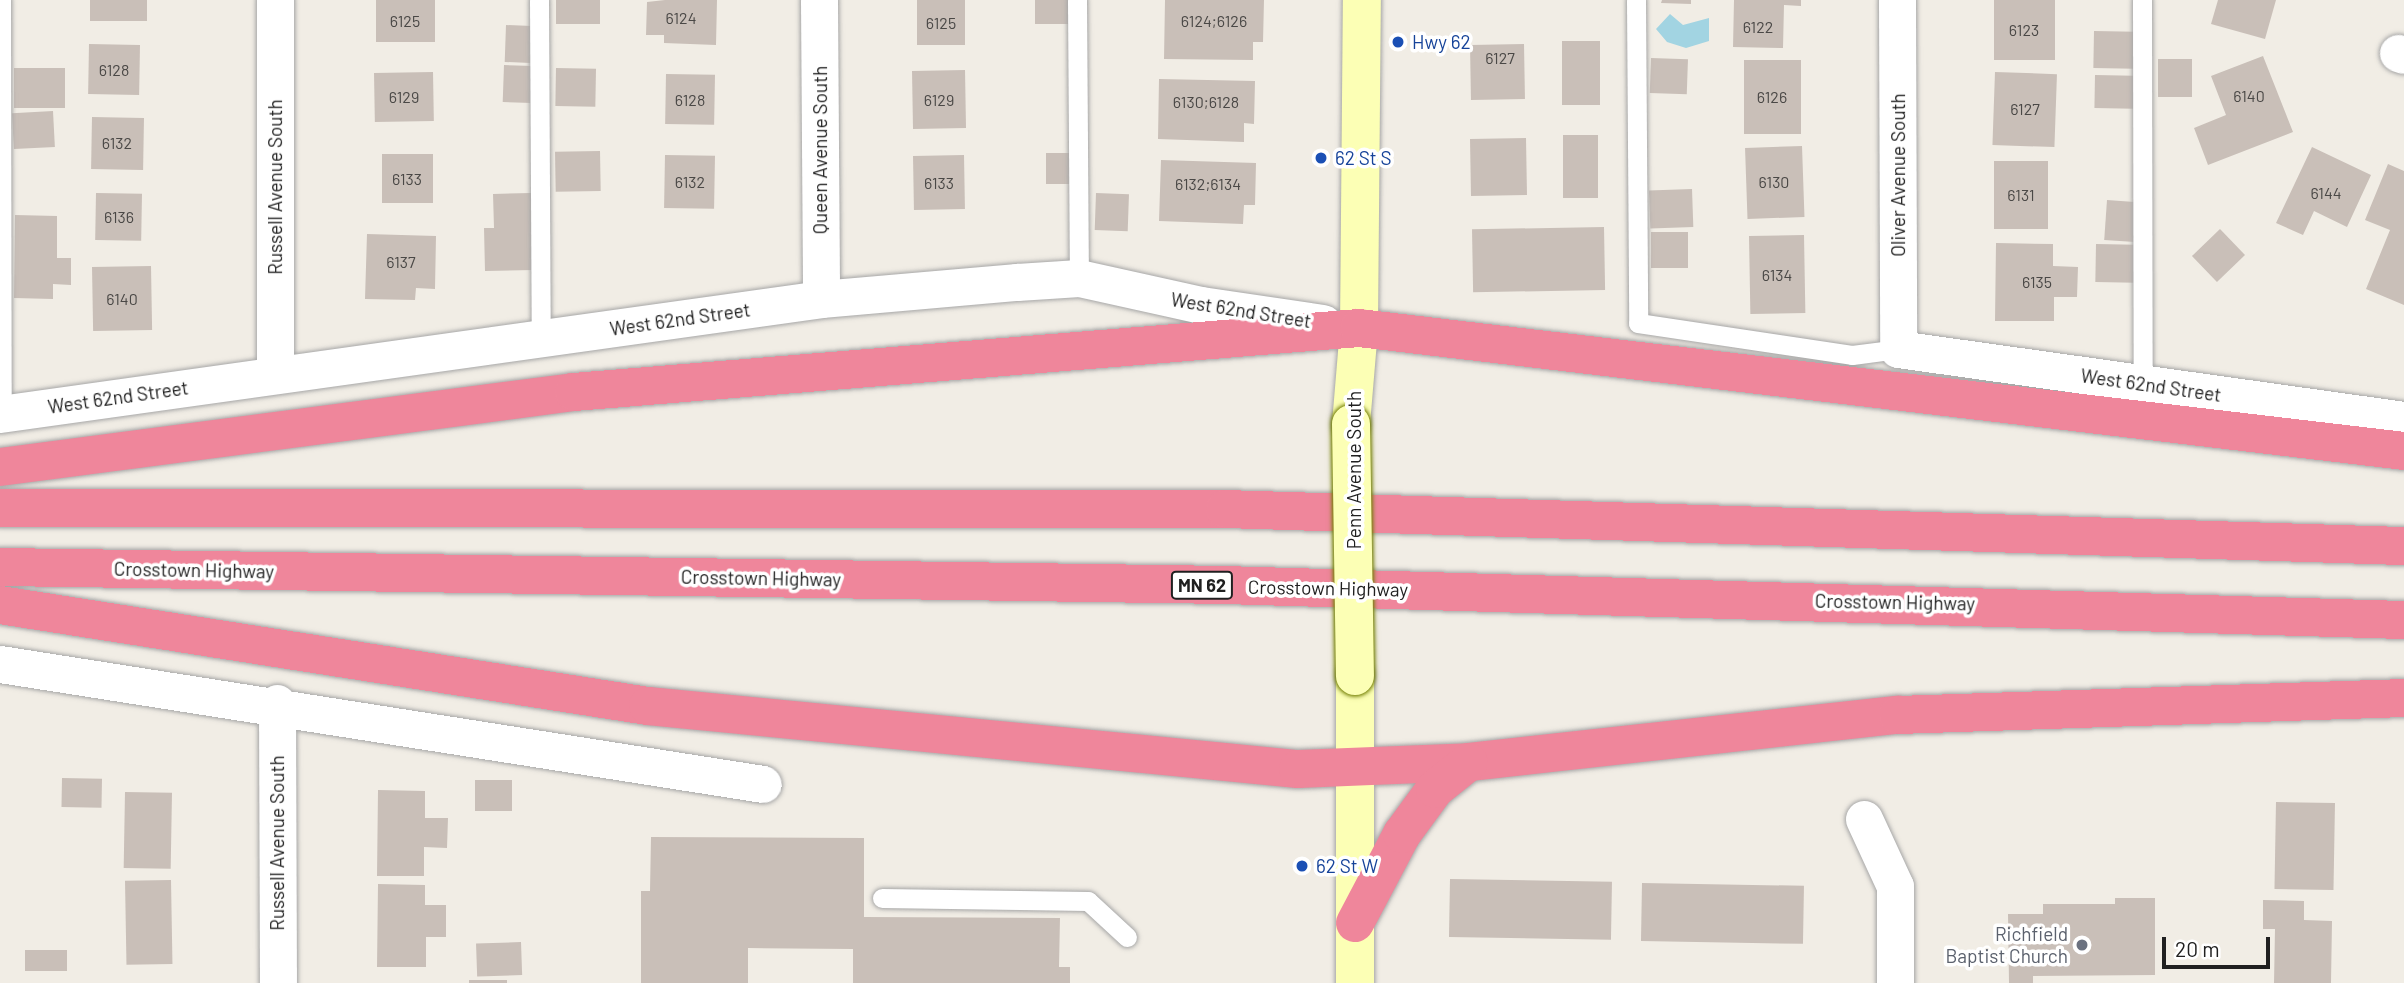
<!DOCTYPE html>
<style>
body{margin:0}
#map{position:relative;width:2404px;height:983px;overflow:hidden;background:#f1ede5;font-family:Barlow,sans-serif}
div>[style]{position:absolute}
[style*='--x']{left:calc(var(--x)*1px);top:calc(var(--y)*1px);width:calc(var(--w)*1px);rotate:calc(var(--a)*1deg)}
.water>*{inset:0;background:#a2d4e2}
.building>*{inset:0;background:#c9bfb8;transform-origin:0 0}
.roads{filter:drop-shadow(0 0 2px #a7a7a7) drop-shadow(0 0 2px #a7a7a7)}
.service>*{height:19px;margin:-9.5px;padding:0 9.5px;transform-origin:9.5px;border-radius:9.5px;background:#fff}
.minor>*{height:37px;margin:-18.5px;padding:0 18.5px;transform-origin:18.5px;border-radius:18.5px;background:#fff}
.secondary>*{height:38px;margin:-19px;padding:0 19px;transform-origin:19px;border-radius:19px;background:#fcffb5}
.motorway>*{height:38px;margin:-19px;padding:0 19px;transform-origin:19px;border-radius:19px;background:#ef869b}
.bridges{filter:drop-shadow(0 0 2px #717d00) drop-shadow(0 0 2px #717d00)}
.secondary-bridge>*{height:38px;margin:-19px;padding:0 19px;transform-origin:19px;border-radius:19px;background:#fcffb5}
.dots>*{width:19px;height:19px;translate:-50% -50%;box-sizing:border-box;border:4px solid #fff;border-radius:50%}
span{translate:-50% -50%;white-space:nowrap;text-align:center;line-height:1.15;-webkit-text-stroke:7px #fff;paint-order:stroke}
.number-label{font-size:16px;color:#4a4846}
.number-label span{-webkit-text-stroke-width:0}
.shield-label span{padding:2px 5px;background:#fff;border:2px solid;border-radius:5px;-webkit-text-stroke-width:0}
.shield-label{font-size:18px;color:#202020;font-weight:700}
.transit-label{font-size:19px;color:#164399}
.left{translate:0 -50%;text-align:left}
.street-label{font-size:19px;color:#202020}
.worship-label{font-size:19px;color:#5b616d}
.right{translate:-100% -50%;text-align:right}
.scale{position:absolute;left:2162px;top:937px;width:108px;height:32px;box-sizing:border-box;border:4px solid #202020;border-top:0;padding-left:9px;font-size:21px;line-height:24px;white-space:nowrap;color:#202020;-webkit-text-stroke:5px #fff;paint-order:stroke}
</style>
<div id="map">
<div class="water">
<div style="clip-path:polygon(1670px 14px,1683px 25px,1709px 18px,1709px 41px,1686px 48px,1667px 42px,1656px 29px)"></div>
</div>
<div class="building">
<div style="left:90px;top:0;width:57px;height:21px"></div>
<div style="left:376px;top:0;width:59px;height:42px"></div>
<div style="left:556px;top:0;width:44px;height:24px"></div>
<div style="clip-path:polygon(665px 0,717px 0,716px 45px,664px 43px,664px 35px,646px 35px,647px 2px)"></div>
<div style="left:917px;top:0;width:48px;height:45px"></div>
<div style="left:1035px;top:0;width:36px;height:24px"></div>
<div style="clip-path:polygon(1165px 0,1264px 0,1263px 42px,1253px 42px,1253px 60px,1164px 59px)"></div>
<div style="clip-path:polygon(1662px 0,1691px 0,1691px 4px,1661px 3px)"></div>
<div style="clip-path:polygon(1734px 0,1801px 0,1801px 6px,1784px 5px,1783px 48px,1733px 47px)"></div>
<div style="left:1994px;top:0;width:61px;height:60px"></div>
<div style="clip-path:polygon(2218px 0,2276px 0,2265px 39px,2211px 24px)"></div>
<div style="left:506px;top:25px;width:26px;height:37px;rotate:2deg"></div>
<div style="left:2094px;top:31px;width:41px;height:37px;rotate:1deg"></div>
<div style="left:1562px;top:41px;width:38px;height:64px"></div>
<div style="left:89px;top:44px;width:51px;height:50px;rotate:1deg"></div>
<div style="left:1524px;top:44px;width:55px;height:54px;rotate:89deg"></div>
<div style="clip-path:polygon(2263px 56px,2293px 132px,2208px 165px,2194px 128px,2226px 115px,2211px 76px)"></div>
<div style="left:1651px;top:58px;width:37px;height:35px;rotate:2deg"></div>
<div style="left:2158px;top:59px;width:34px;height:38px"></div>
<div style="left:1744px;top:60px;width:57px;height:74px"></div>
<div style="left:504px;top:65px;width:29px;height:37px;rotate:2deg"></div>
<div style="left:65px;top:68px;width:40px;height:51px;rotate:90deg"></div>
<div style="left:556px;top:68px;width:40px;height:38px;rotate:1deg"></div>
<div style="left:965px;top:70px;width:58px;height:53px;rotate:89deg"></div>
<div style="left:433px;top:72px;width:49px;height:59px;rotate:89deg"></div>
<div style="left:1995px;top:72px;width:62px;height:73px;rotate:2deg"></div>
<div style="left:666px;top:74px;width:49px;height:50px;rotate:1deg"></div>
<div style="left:2095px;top:75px;width:39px;height:33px;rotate:1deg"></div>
<div style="clip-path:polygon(1159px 79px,1255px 81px,1254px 124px,1244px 123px,1244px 142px,1158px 139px)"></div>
<div style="left:53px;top:111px;width:36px;height:41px;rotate:87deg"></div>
<div style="left:92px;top:117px;width:52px;height:52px;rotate:1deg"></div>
<div style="left:1563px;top:135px;width:35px;height:63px"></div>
<div style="left:1526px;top:138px;width:57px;height:56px;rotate:89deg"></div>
<div style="left:1802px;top:146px;width:71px;height:57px;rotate:88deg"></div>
<div style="clip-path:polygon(2312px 147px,2371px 175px,2347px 227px,2314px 211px,2303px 235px,2276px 223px)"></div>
<div style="left:600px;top:151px;width:40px;height:45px;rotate:89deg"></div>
<div style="left:1046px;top:153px;width:24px;height:31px"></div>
<div style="left:382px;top:154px;width:51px;height:49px"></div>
<div style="left:665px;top:155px;width:50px;height:53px;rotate:1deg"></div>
<div style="left:964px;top:155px;width:54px;height:51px;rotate:89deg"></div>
<div style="clip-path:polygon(1161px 160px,1256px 163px,1255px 205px,1244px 205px,1243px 224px,1159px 221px)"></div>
<div style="left:1994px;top:161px;width:54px;height:68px"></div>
<div style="clip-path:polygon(2388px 164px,2404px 171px,2404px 305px,2366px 289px,2390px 230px,2365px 220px)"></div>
<div style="left:1692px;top:189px;width:38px;height:43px;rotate:88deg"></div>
<div style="left:96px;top:193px;width:46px;height:47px;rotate:1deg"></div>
<div style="clip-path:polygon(531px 193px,533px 270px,485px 271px,484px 228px,494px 228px,493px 194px)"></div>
<div style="left:1096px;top:193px;width:33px;height:37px;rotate:2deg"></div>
<div style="left:2107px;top:200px;width:31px;height:40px;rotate:4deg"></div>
<div style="clip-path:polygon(15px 215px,57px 216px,57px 258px,71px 258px,71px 285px,53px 284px,53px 299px,14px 298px)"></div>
<div style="left:1604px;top:227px;width:63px;height:132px;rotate:89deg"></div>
<div style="left:2220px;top:229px;width:36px;height:39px;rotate:46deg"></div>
<div style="left:1651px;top:232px;width:37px;height:36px"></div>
<div style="clip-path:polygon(367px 234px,436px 236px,435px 289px,416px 288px,415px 300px,365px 299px)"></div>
<div style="left:1804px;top:235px;width:78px;height:55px;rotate:89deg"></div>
<div style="clip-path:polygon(1996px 243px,2053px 244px,2053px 266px,2078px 267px,2077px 297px,2054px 297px,2054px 321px,1995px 321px)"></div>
<div style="left:2096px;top:244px;width:40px;height:38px;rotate:1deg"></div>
<div style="left:151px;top:266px;width:64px;height:59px;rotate:89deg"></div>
<div style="left:62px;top:778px;width:40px;height:29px;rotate:1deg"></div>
<div style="left:512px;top:780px;width:31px;height:37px;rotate:90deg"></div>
<div style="clip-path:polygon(378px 790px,425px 791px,425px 818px,448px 818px,447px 848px,424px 847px,424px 876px,377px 876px)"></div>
<div style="left:125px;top:792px;width:47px;height:76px;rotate:1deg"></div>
<div style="left:2276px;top:802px;width:59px;height:87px;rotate:1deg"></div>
<div style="clip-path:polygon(651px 837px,864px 838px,864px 917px,1060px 918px,1059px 967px,1070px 967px,1070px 983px,853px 983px,853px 949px,748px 948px,748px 983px,641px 983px,641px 891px,650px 891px)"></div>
<div style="left:1450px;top:879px;width:162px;height:58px;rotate:1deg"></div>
<div style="left:171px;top:880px;width:84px;height:46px;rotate:89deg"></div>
<div style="left:1642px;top:883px;width:162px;height:58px;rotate:1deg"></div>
<div style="clip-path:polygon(378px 884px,425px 885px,425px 905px,446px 905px,446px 937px,426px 937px,426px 967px,377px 967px)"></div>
<div style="clip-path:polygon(2115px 898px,2155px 898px,2155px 975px,2033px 976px,2033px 983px,2009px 983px,2008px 914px,2043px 914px,2043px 904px,2115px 904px)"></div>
<div style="clip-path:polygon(2263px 900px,2304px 901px,2304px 920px,2332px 921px,2331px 983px,2274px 983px,2275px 929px,2263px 929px)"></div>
<div style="left:521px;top:942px;width:33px;height:45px;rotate:88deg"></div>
<div style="left:25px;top:950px;width:42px;height:21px"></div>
<div style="left:469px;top:980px;width:38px;height:3px"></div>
</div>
<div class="roads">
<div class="service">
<div style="--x:1;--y:0;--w:413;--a:89.9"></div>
<div style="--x:539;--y:0;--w:338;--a:89.7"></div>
<div style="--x:1077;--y:0;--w:278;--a:89.6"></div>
<div style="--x:1636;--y:0;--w:323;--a:89.6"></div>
<div style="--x:1638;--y:323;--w:216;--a:8.5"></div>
<div style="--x:1852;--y:355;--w:46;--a:-7.4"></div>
<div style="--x:2142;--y:0;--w:384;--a:89.9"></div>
<div style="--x:882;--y:898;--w:206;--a:0.8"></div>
<div style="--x:1088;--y:901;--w:53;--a:42.7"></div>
</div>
<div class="minor">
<div style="--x:275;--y:0;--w:375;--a:90"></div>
<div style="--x:819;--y:0;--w:299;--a:89.6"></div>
<div style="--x:1897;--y:0;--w:349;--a:89.8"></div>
<div style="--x:1898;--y:349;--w:511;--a:7.99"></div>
<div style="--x:2398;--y:53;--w:6;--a:18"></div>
<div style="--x:0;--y:414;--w:829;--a:-7.97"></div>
<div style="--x:821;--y:299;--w:197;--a:-5"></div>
<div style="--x:1017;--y:282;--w:62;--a:-3.7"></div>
<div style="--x:1079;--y:278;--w:125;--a:12.5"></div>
<div style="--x:1201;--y:305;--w:123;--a:8.4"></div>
<div style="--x:0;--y:664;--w:772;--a:8.94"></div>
<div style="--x:277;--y:703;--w:280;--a:89.8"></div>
<div style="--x:1864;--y:819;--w:74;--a:65.2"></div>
<div style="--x:1895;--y:886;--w:97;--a:90"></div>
</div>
<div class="secondary">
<div style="--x:1351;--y:424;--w:96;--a:-85.2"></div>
<div style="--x:1359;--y:328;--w:328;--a:-89.5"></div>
<div style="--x:1355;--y:676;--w:307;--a:90"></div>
</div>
<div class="motorway">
<div style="--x:0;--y:467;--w:579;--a:-7.44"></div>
<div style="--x:574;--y:392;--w:788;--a:-4.66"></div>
<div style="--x:1359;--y:328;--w:1052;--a:6.71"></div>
<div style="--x:0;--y:508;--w:1225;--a:0.05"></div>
<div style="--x:1225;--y:509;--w:1180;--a:1.8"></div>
<div style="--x:0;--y:567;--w:1224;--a:0.84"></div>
<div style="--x:1224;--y:585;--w:1181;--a:1.7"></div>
<div style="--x:0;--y:605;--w:656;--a:8.86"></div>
<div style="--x:648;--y:706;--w:653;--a:5.54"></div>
<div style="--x:1298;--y:769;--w:171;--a:-2.3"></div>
<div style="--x:1469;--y:762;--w:432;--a:-6.3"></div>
<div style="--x:1898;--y:715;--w:506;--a:-1.92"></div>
<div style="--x:1355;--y:923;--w:101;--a:-62.2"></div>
<div style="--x:1402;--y:834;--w:56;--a:-53.7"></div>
<div style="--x:1435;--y:789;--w:43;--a:-38.5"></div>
</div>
</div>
<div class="bridges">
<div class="secondary-bridge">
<div style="--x:1351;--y:424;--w:252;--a:89.1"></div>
</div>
</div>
<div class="dots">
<div style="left:1398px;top:42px;background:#1a4fb4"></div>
<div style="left:1321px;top:158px;background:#1a4fb4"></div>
<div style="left:1302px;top:866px;background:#1a4fb4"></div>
<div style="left:2082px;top:945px;background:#6b7280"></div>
</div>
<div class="number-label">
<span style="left:681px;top:18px">6124</span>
<span style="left:405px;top:21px">6125</span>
<span style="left:1214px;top:21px">6124;6126</span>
<span style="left:941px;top:23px">6125</span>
<span style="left:1758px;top:27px">6122</span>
<span style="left:2024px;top:30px">6123</span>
<span style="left:1500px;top:58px">6127</span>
<span style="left:114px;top:70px">6128</span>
<span style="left:2249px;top:96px">6140</span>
<span style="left:404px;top:97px">6129</span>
<span style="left:1772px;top:97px">6126</span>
<span style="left:690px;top:100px">6128</span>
<span style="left:939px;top:100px">6129</span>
<span style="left:1206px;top:102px">6130;6128</span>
<span style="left:2025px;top:109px">6127</span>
<span style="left:117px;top:143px">6132</span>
<span style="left:407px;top:179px">6133</span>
<span style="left:690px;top:182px">6132</span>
<span style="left:1774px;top:182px">6130</span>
<span style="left:939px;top:183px">6133</span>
<span style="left:1208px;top:184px">6132;6134</span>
<span style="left:2326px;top:193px">6144</span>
<span style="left:2021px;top:195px">6131</span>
<span style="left:119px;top:217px">6136</span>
<span style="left:401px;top:262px">6137</span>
<span style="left:1777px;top:275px">6134</span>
<span style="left:2037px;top:282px">6135</span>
<span style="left:122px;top:299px">6140</span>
</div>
<div class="shield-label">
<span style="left:1202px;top:585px">MN 62</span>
</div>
<div class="transit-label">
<span class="left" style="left:1412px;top:42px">Hwy 62</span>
<span class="left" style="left:1335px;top:158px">62 St S</span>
<span class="left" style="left:1316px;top:866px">62 St W</span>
</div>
<div class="street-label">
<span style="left:820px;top:150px;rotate:-90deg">Queen Avenue South</span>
<span style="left:1898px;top:175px;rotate:-90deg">Oliver Avenue South</span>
<span style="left:275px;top:187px;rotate:-90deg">Russell Avenue South</span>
<span style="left:1241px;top:310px;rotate:9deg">West 62nd Street</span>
<span style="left:680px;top:319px;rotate:-8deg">West 62nd Street</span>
<span style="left:2151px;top:385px;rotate:8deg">West 62nd Street</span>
<span style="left:118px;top:397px;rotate:-8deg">West 62nd Street</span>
<span style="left:1354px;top:470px;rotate:-90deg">Penn Avenue South</span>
<span style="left:194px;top:570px;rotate:1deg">Crosstown Highway</span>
<span style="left:761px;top:578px;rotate:1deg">Crosstown Highway</span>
<span style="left:1328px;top:588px;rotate:1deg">Crosstown Highway</span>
<span style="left:1895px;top:602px;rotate:1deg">Crosstown Highway</span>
<span style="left:277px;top:843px;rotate:-90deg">Russell Avenue South</span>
</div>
<div class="worship-label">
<span class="right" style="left:2068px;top:945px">Richfield<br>Baptist Church</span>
</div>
<div class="scale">20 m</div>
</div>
